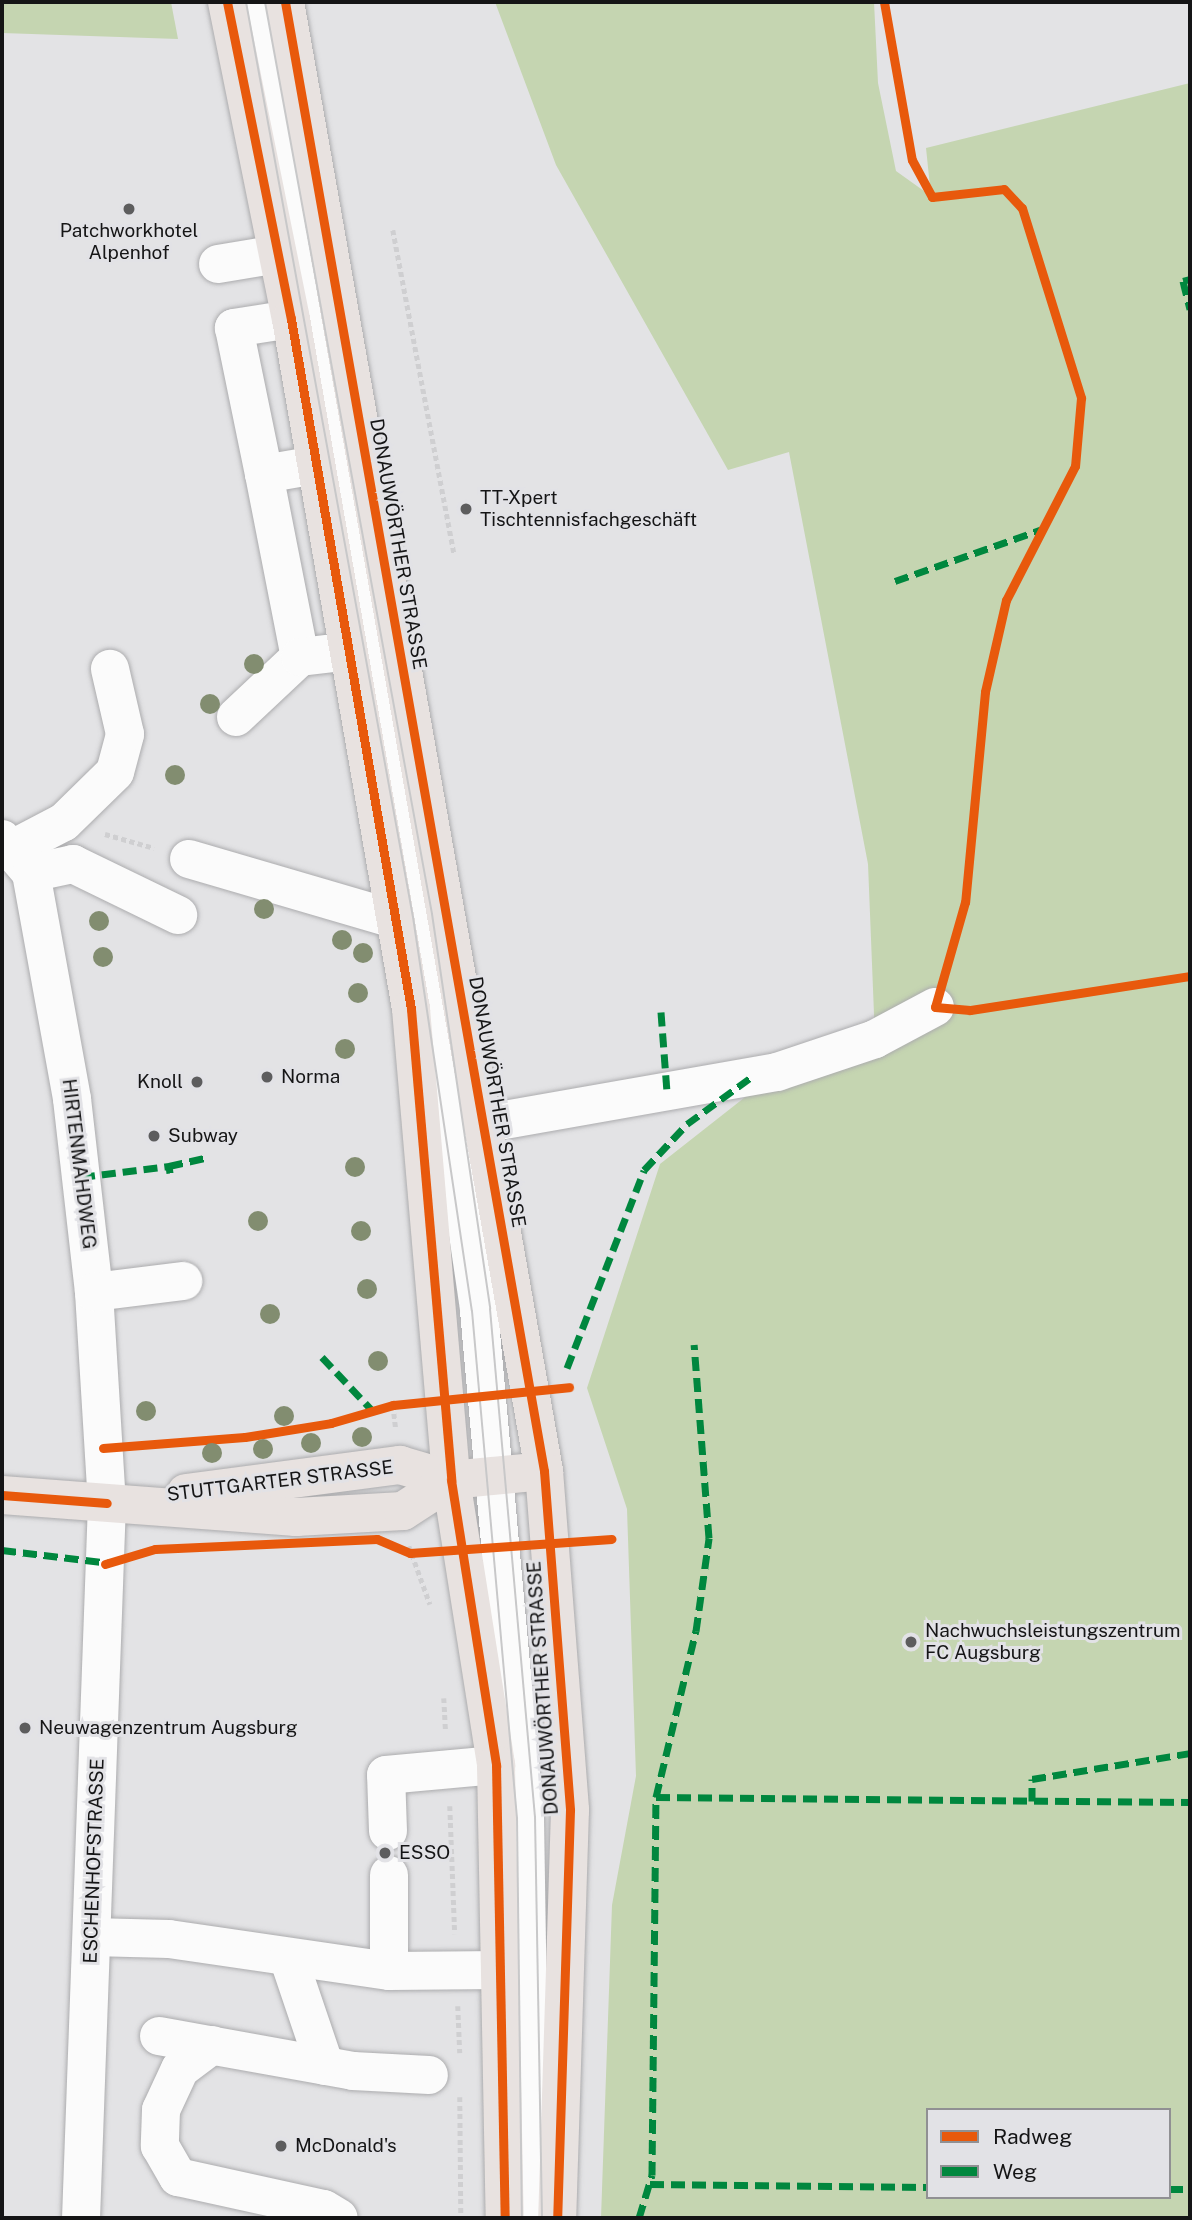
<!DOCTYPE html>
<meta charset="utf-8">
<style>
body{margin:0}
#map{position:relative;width:1192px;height:2220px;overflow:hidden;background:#e3e3e5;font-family:"Public Sans",sans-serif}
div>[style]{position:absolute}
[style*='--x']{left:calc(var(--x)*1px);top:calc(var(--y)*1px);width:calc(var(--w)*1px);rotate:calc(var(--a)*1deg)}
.green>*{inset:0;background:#c5d5b1}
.path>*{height:4.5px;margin-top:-2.25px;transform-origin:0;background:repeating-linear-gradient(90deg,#cfcfd1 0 5px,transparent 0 8.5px)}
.roads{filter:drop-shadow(0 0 2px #acacae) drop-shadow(0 0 2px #acacae)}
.minor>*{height:38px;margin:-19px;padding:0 19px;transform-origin:19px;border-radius:19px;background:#fbfbfb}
.major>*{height:38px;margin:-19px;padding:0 19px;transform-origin:19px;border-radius:19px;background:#e8e2e0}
.tram>*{height:2px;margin:-1px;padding:0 1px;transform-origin:1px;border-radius:1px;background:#c8c8c9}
.quiet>*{height:7px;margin-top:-3.5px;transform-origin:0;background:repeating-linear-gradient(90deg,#00873e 0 14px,transparent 0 21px)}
.cycleway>*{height:9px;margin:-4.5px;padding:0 4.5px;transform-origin:4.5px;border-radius:4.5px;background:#e8590c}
.trees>*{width:20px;height:20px;margin:-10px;border-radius:50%;background:#828d70}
.dots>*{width:19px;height:19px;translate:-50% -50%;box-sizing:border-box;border:4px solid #e2e2e6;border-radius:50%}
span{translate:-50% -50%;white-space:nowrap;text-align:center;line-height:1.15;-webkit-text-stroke:6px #e2e2e6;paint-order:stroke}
.poi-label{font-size:19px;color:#151516}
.left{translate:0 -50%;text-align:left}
.right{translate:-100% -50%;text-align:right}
.street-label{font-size:19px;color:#151516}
.frame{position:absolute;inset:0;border:4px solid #151516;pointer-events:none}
.legend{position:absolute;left:926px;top:2108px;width:245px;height:91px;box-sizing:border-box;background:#e2e2e6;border:2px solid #909093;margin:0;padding:9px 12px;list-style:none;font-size:21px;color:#151516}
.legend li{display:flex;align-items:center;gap:14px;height:35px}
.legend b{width:35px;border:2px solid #909093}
</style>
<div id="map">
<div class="green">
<div style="clip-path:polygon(2px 2px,171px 2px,178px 39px,2px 33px)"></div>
<div style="clip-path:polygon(evenodd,495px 2px,874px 2px,878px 83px,896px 171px,931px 196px,926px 148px,1190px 83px,1190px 2218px,601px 2218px,612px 1905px,636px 1776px,627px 1509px,587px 1388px,660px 1164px,777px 1072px,875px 1039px,868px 864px,789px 452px,728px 470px,556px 165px,495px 2px,928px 2110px,1169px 2110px,1169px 2197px,928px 2197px,928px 2110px)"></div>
</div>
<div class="path">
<div style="--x:393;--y:230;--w:329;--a:79.3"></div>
<div style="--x:105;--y:834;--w:51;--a:15.9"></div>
<div style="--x:393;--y:1405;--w:25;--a:83"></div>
<div style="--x:409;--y:1546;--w:62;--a:70.1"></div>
<div style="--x:444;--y:1698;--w:33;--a:87"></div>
<div style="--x:450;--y:1806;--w:128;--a:87.8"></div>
<div style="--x:458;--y:2006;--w:47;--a:87.6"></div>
<div style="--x:460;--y:2097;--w:121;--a:89.5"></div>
</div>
<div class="roads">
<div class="minor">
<div style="--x:255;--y:2;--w:929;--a:79.71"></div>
<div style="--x:421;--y:916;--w:399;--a:81.6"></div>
<div style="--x:479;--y:1311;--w:509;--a:84.82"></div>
<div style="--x:525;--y:1818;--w:400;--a:89.1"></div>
<div style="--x:218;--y:264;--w:61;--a:-9.5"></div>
<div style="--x:291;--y:319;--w:58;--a:171"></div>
<div style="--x:234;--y:328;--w:149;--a:78.4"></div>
<div style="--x:264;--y:474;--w:53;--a:-9.8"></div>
<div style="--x:264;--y:474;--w:187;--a:78.9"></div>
<div style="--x:236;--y:717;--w:88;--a:-43.2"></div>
<div style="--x:300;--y:657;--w:50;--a:-6.8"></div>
<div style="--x:2;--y:839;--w:45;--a:49.5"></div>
<div style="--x:31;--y:873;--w:230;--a:79.7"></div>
<div style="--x:72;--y:1099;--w:194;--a:83.5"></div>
<div style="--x:94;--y:1292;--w:211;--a:86.5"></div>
<div style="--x:107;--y:1503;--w:715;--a:92.08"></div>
<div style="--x:14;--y:848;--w:56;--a:-27.5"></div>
<div style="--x:64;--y:822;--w:71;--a:-44.4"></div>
<div style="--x:115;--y:772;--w:39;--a:-75"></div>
<div style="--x:125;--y:734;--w:67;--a:-103"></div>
<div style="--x:189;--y:859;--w:218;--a:16.3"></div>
<div style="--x:31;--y:873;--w:43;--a:-12.1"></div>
<div style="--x:73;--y:864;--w:117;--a:25.9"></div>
<div style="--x:482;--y:1124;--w:300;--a:-10"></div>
<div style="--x:777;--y:1072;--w:103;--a:-18.6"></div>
<div style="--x:875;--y:1039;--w:68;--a:-28.1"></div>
<div style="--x:94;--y:1292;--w:90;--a:-7"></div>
<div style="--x:388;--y:1831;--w:56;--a:-92"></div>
<div style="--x:386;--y:1775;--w:110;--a:-5.2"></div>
<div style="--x:389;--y:1875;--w:96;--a:90"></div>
<div style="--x:389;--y:1971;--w:112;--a:-0.5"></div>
<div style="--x:92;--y:1937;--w:77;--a:1.5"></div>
<div style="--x:169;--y:1939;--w:222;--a:8.3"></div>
<div style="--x:288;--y:1957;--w:115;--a:71.3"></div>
<div style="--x:159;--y:2036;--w:197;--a:10.2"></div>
<div style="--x:353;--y:2071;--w:76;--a:3"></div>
<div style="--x:212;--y:2045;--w:40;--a:143"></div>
<div style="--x:180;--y:2069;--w:45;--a:114.9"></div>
<div style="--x:161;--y:2110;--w:36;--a:92"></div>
<div style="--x:160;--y:2146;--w:36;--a:60"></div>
<div style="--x:178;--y:2177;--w:149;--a:12.4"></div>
<div style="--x:324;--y:2209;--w:17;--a:31"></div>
</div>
<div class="major">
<div style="--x:227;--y:2;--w:323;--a:78.6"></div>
<div style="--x:291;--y:319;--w:700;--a:80.13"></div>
<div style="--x:411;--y:1009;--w:473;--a:85.1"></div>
<div style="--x:451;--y:1480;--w:289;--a:81"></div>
<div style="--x:496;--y:1765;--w:453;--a:88.9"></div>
<div style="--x:285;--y:2;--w:1492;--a:80"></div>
<div style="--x:544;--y:1471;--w:340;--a:85.6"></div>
<div style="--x:570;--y:1810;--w:408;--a:91.8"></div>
<div style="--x:186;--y:1493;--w:216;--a:-7.5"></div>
<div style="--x:400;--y:1465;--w:53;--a:16.4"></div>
<div style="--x:451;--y:1480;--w:93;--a:-5.5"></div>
<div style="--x:2;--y:1495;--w:295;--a:4.3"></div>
<div style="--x:296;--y:1517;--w:107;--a:-3.2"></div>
<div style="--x:403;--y:1511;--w:57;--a:-32.9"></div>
</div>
</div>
<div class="tram">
<div style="--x:246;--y:2;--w:930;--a:79.66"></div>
<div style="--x:413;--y:917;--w:398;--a:81.5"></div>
<div style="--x:472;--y:1311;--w:509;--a:84.93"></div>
<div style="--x:517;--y:1818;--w:400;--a:89.3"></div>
<div style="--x:265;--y:2;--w:927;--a:79.62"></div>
<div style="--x:432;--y:914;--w:399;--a:81.6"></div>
<div style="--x:490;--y:1309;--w:510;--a:84.94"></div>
<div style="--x:535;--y:1817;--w:401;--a:89"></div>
</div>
<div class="quiet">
<div style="--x:1190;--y:279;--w:7;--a:164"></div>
<div style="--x:1183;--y:281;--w:29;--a:76"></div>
<div style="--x:895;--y:581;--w:157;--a:-19.4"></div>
<div style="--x:661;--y:1012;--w:80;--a:85.7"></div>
<div style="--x:170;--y:1173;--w:7;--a:-98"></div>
<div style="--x:169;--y:1166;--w:41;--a:-12.7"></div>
<div style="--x:81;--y:1177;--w:89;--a:-7.1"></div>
<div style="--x:322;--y:1357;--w:73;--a:46.7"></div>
<div style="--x:567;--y:1368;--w:212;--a:-68.7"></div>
<div style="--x:644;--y:1170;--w:63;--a:-46.9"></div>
<div style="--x:687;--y:1124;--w:78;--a:-36.1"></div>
<div style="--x:2;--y:1550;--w:109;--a:6.9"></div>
<div style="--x:656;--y:1797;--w:534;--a:0.54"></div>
<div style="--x:1032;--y:1801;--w:22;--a:-90"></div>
<div style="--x:1032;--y:1779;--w:160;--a:-9.3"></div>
<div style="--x:650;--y:2184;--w:278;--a:0.6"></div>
<div style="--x:1169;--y:2189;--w:21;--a:0"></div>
<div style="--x:639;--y:2218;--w:45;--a:-73.2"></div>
<div style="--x:652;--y:2175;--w:378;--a:-89.4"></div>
<div style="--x:656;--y:1797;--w:171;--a:-76.5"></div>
<div style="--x:696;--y:1631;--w:94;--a:-82"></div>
<div style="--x:709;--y:1538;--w:194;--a:-94.4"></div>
</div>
<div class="cycleway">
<div style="--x:227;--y:2;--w:323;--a:78.6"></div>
<div style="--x:291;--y:319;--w:700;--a:80.13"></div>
<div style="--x:411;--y:1009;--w:473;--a:85.1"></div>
<div style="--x:451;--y:1480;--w:289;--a:81"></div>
<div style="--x:496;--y:1765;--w:453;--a:88.9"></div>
<div style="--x:285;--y:2;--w:1492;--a:80"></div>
<div style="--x:544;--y:1471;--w:340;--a:85.6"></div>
<div style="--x:570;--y:1810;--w:408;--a:91.8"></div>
<div style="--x:884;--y:2;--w:160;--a:80"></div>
<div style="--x:912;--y:160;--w:42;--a:61.6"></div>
<div style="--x:932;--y:197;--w:72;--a:-6.3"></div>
<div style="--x:1004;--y:189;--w:26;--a:47"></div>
<div style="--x:1022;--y:208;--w:199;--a:72.7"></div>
<div style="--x:1081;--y:398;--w:68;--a:95"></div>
<div style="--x:1075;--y:466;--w:151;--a:117.2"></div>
<div style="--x:1006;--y:600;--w:94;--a:102.9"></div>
<div style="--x:985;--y:692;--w:211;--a:95.4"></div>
<div style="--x:965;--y:902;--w:109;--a:105.9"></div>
<div style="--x:935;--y:1007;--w:35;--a:5"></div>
<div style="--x:970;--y:1010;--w:223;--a:-8.8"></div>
<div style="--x:103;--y:1448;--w:142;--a:-4.4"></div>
<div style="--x:245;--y:1437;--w:87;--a:-9.2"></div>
<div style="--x:331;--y:1423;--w:65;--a:-16.2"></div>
<div style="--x:393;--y:1405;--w:177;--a:-5.8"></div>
<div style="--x:2;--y:1495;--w:105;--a:4.4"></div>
<div style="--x:105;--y:1564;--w:52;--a:-16.7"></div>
<div style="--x:155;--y:1549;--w:222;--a:-2.6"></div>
<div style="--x:377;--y:1539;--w:36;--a:23"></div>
<div style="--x:410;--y:1553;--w:202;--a:-4"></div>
</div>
<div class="trees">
<div style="left:254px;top:664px"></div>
<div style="left:210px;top:704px"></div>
<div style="left:175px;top:775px"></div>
<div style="left:264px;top:909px"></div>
<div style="left:99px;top:921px"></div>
<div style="left:342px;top:940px"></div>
<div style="left:363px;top:953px"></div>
<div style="left:103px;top:957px"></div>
<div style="left:358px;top:993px"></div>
<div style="left:345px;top:1049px"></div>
<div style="left:355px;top:1167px"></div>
<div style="left:258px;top:1221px"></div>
<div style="left:361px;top:1231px"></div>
<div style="left:367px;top:1289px"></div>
<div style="left:270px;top:1314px"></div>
<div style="left:378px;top:1361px"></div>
<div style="left:146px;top:1411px"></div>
<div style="left:284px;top:1416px"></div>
<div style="left:362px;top:1437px"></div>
<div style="left:311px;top:1443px"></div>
<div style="left:263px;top:1449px"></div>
<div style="left:212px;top:1453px"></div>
</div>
<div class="dots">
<div style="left:129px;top:209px;background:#5d5d5e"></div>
<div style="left:466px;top:509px;background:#5d5d5e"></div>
<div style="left:267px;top:1077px;background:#5d5d5e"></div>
<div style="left:197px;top:1082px;background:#5d5d5e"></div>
<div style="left:154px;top:1136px;background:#5d5d5e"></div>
<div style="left:911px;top:1642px;background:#5d5d5e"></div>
<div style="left:25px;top:1728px;background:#5d5d5e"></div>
<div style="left:385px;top:1853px;background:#5d5d5e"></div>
<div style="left:281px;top:2146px;background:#5d5d5e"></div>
</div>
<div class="poi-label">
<span style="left:129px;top:242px">Patchworkhotel<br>Alpenhof</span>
<span class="left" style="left:480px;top:509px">TT-Xpert<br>Tischtennisfachgeschäft</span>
<span class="left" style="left:281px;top:1077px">Norma</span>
<span class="right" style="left:183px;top:1082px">Knoll</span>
<span class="left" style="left:168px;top:1136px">Subway</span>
<span class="left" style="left:925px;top:1642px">Nachwuchsleistungszentrum<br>FC Augsburg</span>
<span class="left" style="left:39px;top:1728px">Neuwagenzentrum Augsburg</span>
<span class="left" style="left:399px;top:1853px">ESSO</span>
<span class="left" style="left:295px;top:2146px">McDonald's</span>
</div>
<div class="street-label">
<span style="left:398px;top:544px;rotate:80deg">DONAUWÖRTHER STRASSE</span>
<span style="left:497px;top:1102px;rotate:80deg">DONAUWÖRTHER STRASSE</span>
<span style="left:79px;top:1164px;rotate:83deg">HIRTENMAHDWEG</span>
<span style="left:280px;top:1481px;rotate:-7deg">STUTTGARTER STRASSE</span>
<span style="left:543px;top:1688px;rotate:-94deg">DONAUWÖRTHER STRASSE</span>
<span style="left:94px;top:1861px;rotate:-88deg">ESCHENHOFSTRASSE</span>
</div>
<div class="frame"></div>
<ul class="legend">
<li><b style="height:9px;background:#e8590c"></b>Radweg</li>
<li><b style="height:9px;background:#00873e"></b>Weg</li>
</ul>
</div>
